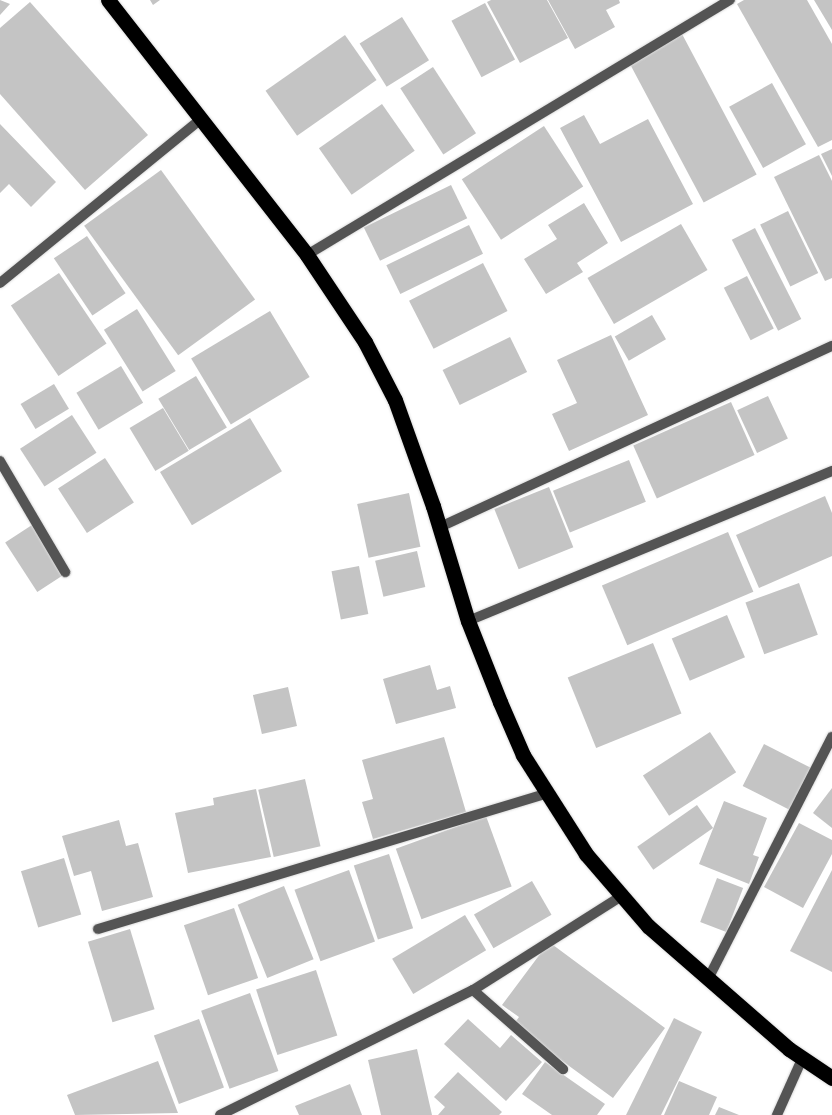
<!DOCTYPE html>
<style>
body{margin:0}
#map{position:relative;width:832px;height:1115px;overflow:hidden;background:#fff;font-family:"Golos Text",sans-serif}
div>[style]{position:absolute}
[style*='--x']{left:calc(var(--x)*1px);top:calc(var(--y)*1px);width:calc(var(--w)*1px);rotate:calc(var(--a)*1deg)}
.building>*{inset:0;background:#c4c4c4;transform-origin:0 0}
.roads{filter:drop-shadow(0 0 1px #dbdbdb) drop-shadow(0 0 1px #dbdbdb)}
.street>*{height:10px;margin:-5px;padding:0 5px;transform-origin:5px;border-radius:5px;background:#545454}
.highway>*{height:15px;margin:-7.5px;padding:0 7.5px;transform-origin:7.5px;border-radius:7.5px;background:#000}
span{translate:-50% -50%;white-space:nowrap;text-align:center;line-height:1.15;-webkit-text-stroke:4px #fff;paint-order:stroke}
</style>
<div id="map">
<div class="building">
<div style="clip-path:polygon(0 0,10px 4px,0 15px)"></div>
<div style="clip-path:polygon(150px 0,160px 0,153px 5px)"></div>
<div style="clip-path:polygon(491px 0,547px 0,568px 38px,520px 63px,487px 2px)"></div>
<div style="clip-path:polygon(548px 0,619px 0,620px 3px,606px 10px,615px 27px,575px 49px)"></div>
<div style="clip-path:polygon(744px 0,807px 0,832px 44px,832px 140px,818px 147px,737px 4px)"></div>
<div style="clip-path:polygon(814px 0,832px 0,832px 30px)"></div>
<div style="clip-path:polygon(30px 2px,148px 135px,85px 190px,0 94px,0 28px)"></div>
<div style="left:485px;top:3px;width:64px;height:38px;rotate:62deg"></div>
<div style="left:402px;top:17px;width:51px;height:50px;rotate:58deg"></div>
<div style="left:682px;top:34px;width:159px;height:60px;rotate:62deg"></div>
<div style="left:345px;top:35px;width:55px;height:97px;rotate:55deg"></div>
<div style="left:433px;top:67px;width:79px;height:39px;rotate:57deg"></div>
<div style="left:772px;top:83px;width:70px;height:49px;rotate:61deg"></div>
<div style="left:382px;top:104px;width:57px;height:77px;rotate:55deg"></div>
<div style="clip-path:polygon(584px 115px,600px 144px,648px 119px,693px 204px,621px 242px,560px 128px)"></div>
<div style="clip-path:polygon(0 124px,56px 182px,31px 207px,9px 184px,0 193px)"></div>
<div style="left:544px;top:126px;width:72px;height:98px;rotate:57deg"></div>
<div style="clip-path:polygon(832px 149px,832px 176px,821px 154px)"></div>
<div style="clip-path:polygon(819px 155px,832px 181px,832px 278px,825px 281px,774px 177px)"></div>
<div style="left:161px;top:170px;width:160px;height:95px;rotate:54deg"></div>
<div style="left:451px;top:185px;width:37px;height:97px;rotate:64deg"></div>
<div style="clip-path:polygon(584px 203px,608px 243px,577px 263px,583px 272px,546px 294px,524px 259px,557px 239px,548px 225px)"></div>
<div style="left:788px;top:211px;width:69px;height:31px;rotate:64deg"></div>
<div style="left:681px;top:224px;width:53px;height:108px;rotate:60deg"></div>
<div style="left:469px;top:225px;width:32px;height:92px;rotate:64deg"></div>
<div style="left:755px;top:228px;width:102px;height:26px;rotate:63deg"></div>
<div style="left:87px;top:236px;width:69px;height:40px;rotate:56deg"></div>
<div style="left:483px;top:263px;width:54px;height:83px;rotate:63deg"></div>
<div style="left:59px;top:273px;width:85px;height:58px;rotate:56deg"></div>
<div style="left:747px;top:276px;width:59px;height:26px;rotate:63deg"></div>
<div style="left:137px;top:309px;width:73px;height:39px;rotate:58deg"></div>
<div style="left:270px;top:311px;width:77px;height:92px;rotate:59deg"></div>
<div style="left:652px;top:315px;width:28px;height:43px;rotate:60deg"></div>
<div style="clip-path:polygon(611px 335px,648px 415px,569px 451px,552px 414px,577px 403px,557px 360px)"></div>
<div style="left:510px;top:337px;width:39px;height:75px;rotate:64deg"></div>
<div style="left:121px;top:366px;width:43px;height:52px;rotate:59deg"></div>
<div style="left:196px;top:376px;width:60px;height:44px;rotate:59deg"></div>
<div style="left:54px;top:384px;width:29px;height:39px;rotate:59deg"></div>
<div style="left:768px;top:396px;width:47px;height:34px;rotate:65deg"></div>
<div style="left:731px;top:402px;width:58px;height:107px;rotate:66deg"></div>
<div style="left:163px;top:408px;width:50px;height:39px;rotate:59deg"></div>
<div style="left:72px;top:415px;width:45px;height:62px;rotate:57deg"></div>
<div style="left:250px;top:418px;width:62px;height:105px;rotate:59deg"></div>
<div style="left:105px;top:458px;width:53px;height:56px;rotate:57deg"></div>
<div style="left:629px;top:460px;width:45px;height:82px;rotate:68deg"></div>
<div style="left:549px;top:487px;width:65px;height:59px;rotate:68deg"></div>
<div style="left:409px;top:493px;width:55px;height:53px;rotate:78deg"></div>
<div style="clip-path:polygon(825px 496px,832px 513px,832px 556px,759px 588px,736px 535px)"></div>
<div style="left:32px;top:525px;width:59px;height:32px;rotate:57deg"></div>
<div style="left:728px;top:532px;width:65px;height:137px;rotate:67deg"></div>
<div style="left:417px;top:551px;width:37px;height:43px;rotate:77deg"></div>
<div style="left:359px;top:566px;width:49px;height:28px;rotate:79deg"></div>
<div style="left:799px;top:583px;width:55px;height:57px;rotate:70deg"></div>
<div style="left:727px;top:615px;width:46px;height:60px;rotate:67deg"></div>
<div style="left:653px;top:643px;width:76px;height:92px;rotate:68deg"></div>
<div style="clip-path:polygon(430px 665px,437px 690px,450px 686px,456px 708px,396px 724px,383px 679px)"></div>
<div style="left:288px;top:687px;width:40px;height:36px;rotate:77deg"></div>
<div style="left:710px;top:732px;width:48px;height:80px;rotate:57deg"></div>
<div style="clip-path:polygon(444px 737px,466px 812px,373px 839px,362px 802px,373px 799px,362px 760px)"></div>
<div style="left:764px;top:744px;width:53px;height:47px;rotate:27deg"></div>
<div style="left:305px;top:779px;width:69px;height:48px;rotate:77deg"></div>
<div style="clip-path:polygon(832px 788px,832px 828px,813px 813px)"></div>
<div style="clip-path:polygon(256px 789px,271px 857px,188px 873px,175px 813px,214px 805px,213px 798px)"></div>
<div style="clip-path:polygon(724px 801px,767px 818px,753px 855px,759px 857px,749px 884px,699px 864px)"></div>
<div style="left:697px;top:805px;width:28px;height:73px;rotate:55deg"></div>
<div style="left:486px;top:816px;width:75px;height:96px;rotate:70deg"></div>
<div style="clip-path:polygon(119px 820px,126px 846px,138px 843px,153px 897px,102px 911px,91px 871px,74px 876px,62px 836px)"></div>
<div style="clip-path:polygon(799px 823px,832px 840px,832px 854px,803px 908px,764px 887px)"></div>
<div style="left:389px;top:854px;width:78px;height:37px;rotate:72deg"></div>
<div style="left:64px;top:858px;width:59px;height:45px;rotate:73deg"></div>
<div style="left:349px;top:870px;width:76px;height:58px;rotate:70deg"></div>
<div style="clip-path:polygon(832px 870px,832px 972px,790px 951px)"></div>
<div style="left:717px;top:878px;width:28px;height:47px;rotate:21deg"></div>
<div style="left:532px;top:881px;width:39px;height:67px;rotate:60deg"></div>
<div style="left:284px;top:886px;width:79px;height:50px;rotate:68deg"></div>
<div style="left:234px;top:908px;width:74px;height:53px;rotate:71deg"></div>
<div style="left:465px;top:915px;width:41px;height:85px;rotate:59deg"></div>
<div style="left:130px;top:929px;width:84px;height:44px;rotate:73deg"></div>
<div style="clip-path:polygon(549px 942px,665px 1028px,613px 1098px,513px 1025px,519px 1017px,502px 1005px)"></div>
<div style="left:316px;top:970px;width:69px;height:63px;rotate:72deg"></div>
<div style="left:250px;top:993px;width:83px;height:52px;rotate:70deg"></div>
<div style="clip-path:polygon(674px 1018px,702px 1032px,661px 1115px,626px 1115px)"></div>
<div style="left:199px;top:1019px;width:73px;height:48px;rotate:70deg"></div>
<div style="clip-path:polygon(468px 1019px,500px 1048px,511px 1035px,542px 1062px,506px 1101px,444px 1044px)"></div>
<div style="clip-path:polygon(417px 1049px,432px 1115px,381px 1115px,368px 1060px)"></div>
<div style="clip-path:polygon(158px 1061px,178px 1113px,75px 1115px,67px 1095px)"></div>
<div style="clip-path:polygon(545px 1062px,605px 1104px,597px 1115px,552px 1115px,522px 1094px)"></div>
<div style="clip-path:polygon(458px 1072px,502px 1112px,499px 1115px,438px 1115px,445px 1107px,434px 1097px)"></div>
<div style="clip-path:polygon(679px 1081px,717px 1097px,709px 1115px,664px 1115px)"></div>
<div style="clip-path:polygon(350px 1084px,362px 1115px,299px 1115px,295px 1106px)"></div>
<div style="clip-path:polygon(719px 1107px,739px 1115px,715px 1115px)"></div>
</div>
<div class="roads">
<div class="street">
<div style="--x:307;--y:255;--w:494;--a:-31.1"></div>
<div style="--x:0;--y:283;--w:258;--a:-39.2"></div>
<div style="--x:0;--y:461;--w:129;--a:59.6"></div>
<div style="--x:440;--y:527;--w:432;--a:-24.8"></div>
<div style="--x:468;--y:621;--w:394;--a:-22.4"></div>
<div style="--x:98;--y:929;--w:468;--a:-16.8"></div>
<div style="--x:708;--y:979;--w:272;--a:-62.9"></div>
<div style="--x:473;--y:990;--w:120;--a:41.3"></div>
<div style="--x:220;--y:1115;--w:282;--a:-26.3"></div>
<div style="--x:473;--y:990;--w:174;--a:-32.3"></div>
<div style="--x:777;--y:1115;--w:64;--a:-65.9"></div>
</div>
<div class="highway">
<div style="--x:108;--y:0;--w:323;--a:52"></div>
<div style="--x:307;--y:255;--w:105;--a:56.3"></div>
<div style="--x:365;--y:342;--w:65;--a:62.7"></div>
<div style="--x:395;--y:400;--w:113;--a:70.3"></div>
<div style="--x:433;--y:506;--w:120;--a:73.1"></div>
<div style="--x:468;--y:621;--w:87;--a:68.4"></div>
<div style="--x:500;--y:702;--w:58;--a:66.5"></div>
<div style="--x:523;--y:755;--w:117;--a:57.5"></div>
<div style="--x:586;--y:854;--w:95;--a:49.3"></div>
<div style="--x:648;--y:926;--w:187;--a:41.1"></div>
<div style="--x:789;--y:1049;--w:52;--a:34"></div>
</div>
</div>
</div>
